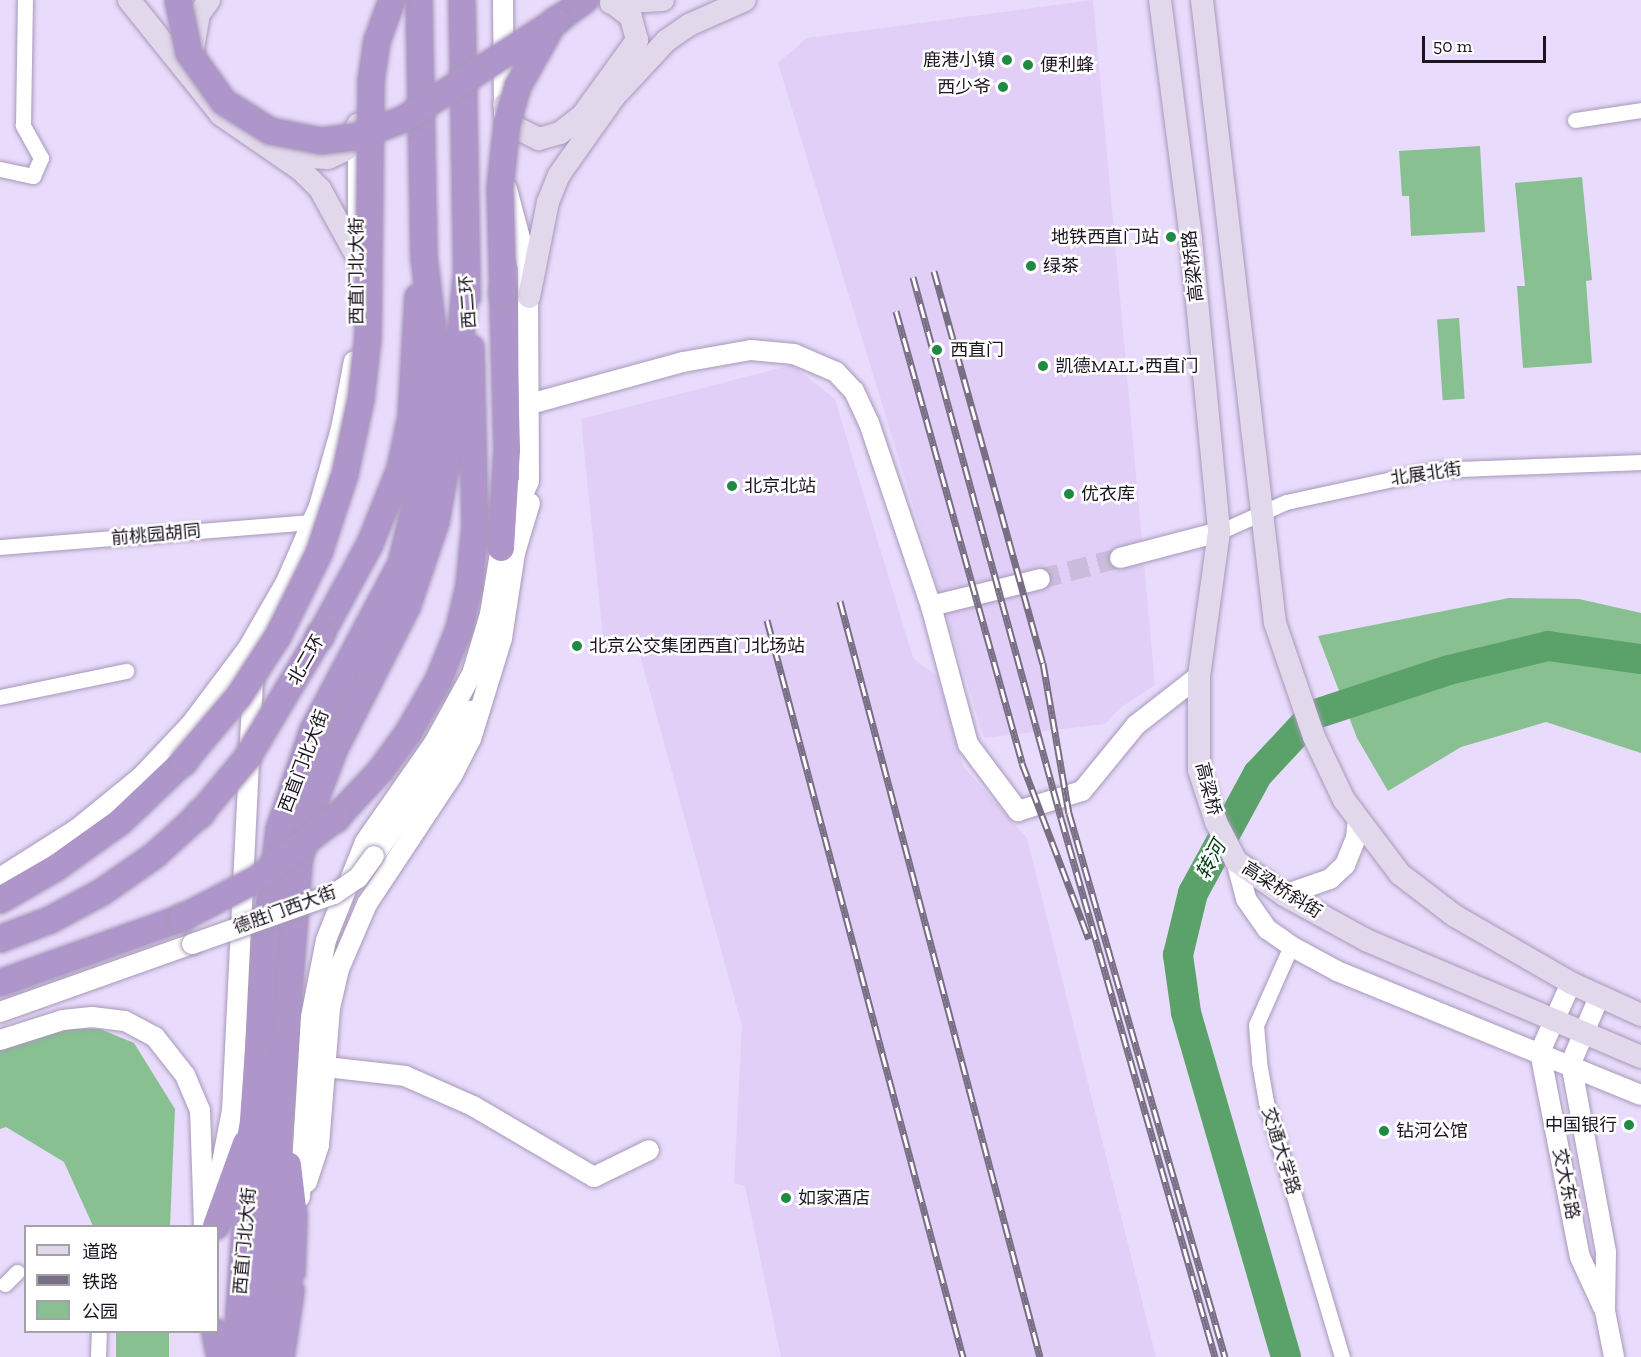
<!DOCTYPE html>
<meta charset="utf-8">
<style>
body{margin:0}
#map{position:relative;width:1641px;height:1357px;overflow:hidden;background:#e9dbfc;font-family:"Zilla Slab","Noto Sans SC",serif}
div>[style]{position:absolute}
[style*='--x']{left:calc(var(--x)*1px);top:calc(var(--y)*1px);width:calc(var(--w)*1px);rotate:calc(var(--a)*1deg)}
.built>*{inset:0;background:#e1cff7}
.green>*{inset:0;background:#88c092;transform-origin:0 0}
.river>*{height:30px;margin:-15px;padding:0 15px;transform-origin:15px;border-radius:15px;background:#5aa269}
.tertiary-tunnel>*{height:20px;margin-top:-10px;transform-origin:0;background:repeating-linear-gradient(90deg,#cabddb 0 20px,transparent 0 30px)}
.roads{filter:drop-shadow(0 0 2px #a799b9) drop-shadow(0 0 2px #a799b9)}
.minor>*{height:15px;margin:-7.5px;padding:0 7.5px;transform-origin:7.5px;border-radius:7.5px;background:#fff}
.tertiary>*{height:20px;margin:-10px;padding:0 10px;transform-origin:10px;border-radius:10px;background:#fff}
.secondary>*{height:22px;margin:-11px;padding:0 11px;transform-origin:11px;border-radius:11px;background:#e1d8eb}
.trunk>*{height:26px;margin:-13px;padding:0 13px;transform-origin:13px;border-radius:13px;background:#ae96ca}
.rail>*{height:7px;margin-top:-3.5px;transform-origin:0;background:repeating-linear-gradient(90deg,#fff 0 14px,#786f84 0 28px);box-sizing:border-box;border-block:2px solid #786f84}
.bridges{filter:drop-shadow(0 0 2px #a799b9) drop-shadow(0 0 2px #a799b9)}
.tertiary-bridge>*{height:20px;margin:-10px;padding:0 10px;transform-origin:10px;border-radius:10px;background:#fff}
.trunk-bridge>*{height:26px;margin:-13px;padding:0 13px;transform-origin:13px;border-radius:13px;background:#ae96ca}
.dots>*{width:16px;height:16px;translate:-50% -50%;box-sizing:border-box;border:3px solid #fff;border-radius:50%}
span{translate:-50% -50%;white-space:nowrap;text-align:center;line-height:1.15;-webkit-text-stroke:5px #fff;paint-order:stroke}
.poi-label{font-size:18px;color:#1a1520}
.right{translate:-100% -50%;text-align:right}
.left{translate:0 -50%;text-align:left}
.street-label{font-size:18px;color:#1a1520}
.water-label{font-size:20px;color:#07401a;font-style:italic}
.legend{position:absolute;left:24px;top:1225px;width:195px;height:108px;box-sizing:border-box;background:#fff;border:2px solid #a3a1a6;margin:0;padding:8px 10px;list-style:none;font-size:18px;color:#1a1520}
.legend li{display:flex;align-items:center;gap:12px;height:30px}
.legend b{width:30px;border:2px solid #a3a1a6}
.scale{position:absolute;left:1422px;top:36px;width:124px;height:27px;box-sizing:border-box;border:3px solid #1a1520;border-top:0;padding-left:8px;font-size:18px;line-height:21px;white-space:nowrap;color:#1a1520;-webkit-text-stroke:4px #fff;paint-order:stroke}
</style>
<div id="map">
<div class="built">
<div style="clip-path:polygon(1093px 0,1155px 685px,1120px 708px,1105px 724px,984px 738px,778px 63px,807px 38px)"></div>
<div style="clip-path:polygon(792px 365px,835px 399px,913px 658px,938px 677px,963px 766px,1027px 838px,1156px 1357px,781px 1357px,745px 1186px,734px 1183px,742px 1026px,636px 641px,604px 648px,581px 419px)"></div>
</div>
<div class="green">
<div style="clip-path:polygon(1480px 146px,1485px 232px,1411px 236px,1409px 196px,1402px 196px,1399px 151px)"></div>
<div style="clip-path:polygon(1582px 177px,1592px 280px,1586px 281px,1592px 363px,1523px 368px,1517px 286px,1525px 286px,1515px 183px)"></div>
<div style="left:1459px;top:318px;width:81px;height:22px;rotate:86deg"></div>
<div style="clip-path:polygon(1509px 598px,1579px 599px,1641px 613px,1641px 753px,1546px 722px,1461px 747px,1388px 791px,1357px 738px,1318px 636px)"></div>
<div style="clip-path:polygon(60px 1028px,100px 1029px,134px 1043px,175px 1109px,170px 1226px,93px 1226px,64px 1162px,6px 1127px,0 1129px,0 1048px)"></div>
<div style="left:116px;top:1332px;width:53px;height:25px"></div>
</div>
<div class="river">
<div style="--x:1286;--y:1357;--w:359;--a:-106.2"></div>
<div style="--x:1186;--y:1012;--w:58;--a:-98"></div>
<div style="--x:1178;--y:955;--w:64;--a:-76.4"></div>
<div style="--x:1193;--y:893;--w:136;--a:-61.4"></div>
<div style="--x:1258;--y:774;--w:81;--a:-47"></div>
<div style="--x:1313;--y:715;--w:143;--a:-18.3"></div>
<div style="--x:1449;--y:670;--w:102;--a:-13.6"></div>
<div style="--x:1548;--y:646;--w:94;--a:8"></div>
</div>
<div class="tertiary-tunnel">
<div style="--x:1040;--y:579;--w:83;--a:-14.7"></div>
</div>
<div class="roads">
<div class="minor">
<div style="--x:1575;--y:120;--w:67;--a:-8.6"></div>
<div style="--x:0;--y:169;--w:34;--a:12"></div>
<div style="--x:33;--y:176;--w:20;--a:-66"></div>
<div style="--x:41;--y:158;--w:38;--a:-119"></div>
<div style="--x:23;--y:125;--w:125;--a:-89.1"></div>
<div style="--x:1219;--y:532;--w:73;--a:-24.1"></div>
<div style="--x:1286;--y:502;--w:151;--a:-12.2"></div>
<div style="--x:1434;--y:470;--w:207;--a:-2.2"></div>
<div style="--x:0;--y:547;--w:314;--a:-4.6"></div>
<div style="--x:0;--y:697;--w:129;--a:-11.7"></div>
<div style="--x:1291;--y:946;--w:86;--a:113.9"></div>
<div style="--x:1256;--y:1025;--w:37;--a:85"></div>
<div style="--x:1259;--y:1062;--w:41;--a:80.1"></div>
<div style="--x:1266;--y:1102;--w:266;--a:73.4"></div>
<div style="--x:5;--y:1284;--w:17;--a:-45"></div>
<div style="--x:98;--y:1357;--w:25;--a:-88"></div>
</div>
<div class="tertiary">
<div style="--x:503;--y:0;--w:114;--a:89.5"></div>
<div style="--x:358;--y:127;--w:109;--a:90"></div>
<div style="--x:530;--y:404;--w:159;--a:-15.4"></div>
<div style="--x:683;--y:362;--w:69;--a:-10"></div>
<div style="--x:751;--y:350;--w:43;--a:5.3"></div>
<div style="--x:794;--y:354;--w:46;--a:23.2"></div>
<div style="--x:836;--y:372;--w:26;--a:47"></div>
<div style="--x:854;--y:391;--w:35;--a:65"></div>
<div style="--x:869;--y:423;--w:193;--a:71.3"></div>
<div style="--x:931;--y:606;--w:143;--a:75"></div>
<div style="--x:968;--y:744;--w:84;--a:53.3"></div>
<div style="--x:1018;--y:811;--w:67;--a:-17.4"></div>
<div style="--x:1082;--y:791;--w:85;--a:-50.7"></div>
<div style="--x:1136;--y:725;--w:80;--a:-37.9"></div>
<div style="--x:1120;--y:558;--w:102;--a:-14.7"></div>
<div style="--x:931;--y:606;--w:112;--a:-13.9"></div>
<div style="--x:374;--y:856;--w:115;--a:-54.9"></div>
<div style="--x:440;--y:762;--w:60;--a:-58.7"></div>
<div style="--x:1236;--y:861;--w:39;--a:75"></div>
<div style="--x:1246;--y:899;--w:37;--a:55"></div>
<div style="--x:1267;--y:929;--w:29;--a:35"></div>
<div style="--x:1291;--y:946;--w:52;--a:28.5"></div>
<div style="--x:1337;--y:971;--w:328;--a:22.2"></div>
<div style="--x:0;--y:878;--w:91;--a:-32.5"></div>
<div style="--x:77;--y:829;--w:82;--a:-39.1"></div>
<div style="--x:141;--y:777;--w:73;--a:-46.7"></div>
<div style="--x:191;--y:724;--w:95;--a:-53.1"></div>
<div style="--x:248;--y:648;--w:76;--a:-60.1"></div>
<div style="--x:286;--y:582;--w:83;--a:-66.5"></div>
<div style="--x:319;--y:506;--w:80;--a:-74.1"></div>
<div style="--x:341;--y:429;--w:69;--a:-79.2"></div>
<div style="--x:1284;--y:895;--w:49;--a:-19.2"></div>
<div style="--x:1330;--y:879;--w:21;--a:-43"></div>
<div style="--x:1345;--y:865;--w:29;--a:-68"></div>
<div style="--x:1356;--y:838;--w:19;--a:-84"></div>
<div style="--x:0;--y:1012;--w:204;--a:-19.5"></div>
<div style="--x:0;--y:1040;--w:66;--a:-17.6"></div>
<div style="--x:63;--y:1020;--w:29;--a:-6"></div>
<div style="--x:92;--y:1017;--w:33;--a:7"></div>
<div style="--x:125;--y:1021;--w:34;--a:28"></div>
<div style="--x:155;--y:1037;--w:48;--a:51.7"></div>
<div style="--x:185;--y:1075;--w:38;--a:67"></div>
<div style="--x:200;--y:1110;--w:116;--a:88"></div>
<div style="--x:1540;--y:1052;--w:209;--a:79"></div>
<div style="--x:1580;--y:1257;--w:55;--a:65.3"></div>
<div style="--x:1540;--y:1052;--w:76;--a:-65.8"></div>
<div style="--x:1571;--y:1063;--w:192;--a:79.5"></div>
<div style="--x:1606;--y:1252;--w:59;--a:91"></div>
<div style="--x:1605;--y:1311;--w:47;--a:78.9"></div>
<div style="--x:1571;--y:1063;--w:72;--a:-67"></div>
<div style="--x:326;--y:1067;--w:80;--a:6.5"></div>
<div style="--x:405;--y:1076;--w:74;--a:23.8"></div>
<div style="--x:473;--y:1106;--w:140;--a:30.4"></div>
<div style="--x:594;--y:1177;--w:61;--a:-26.1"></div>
<div style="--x:307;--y:1182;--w:39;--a:-72"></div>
<div style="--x:319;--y:1145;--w:137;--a:-85.4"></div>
<div style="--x:330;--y:1008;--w:40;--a:-77"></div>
<div style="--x:339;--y:969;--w:71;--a:-66.7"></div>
<div style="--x:367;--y:904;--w:156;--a:-56.5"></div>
<div style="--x:453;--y:774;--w:39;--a:-63"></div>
<div style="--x:471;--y:739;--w:106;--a:-72.9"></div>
<div style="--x:502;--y:638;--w:86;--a:-81.3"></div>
<div style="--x:515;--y:553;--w:52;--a:-73.3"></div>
<div style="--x:300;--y:1197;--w:180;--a:-86.5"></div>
<div style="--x:311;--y:1017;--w:78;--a:-79"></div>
<div style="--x:326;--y:940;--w:105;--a:-68.3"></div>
<div style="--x:365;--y:842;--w:121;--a:-55.1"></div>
<div style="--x:434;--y:743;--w:79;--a:-61.2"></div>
<div style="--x:472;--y:674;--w:63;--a:-73.3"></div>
<div style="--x:490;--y:614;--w:74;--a:-80.7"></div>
<div style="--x:502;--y:541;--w:66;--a:-65.8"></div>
<div style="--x:529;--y:481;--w:213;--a:-90.3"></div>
<div style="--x:528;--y:268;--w:82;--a:-104.9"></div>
<div style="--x:213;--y:1209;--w:101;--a:-79.1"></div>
<div style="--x:232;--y:1110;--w:437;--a:-87.2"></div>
</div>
<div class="secondary">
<div style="--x:129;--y:0;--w:147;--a:51.3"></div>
<div style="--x:221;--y:115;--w:97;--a:34.5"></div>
<div style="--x:301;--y:170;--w:27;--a:45"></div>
<div style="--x:320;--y:189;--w:83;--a:61.3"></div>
<div style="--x:1160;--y:0;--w:241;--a:82.6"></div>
<div style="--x:1191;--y:239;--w:294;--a:84.5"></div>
<div style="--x:1219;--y:532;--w:145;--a:97.9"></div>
<div style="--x:1199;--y:676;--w:94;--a:90"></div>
<div style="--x:1199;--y:770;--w:55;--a:71.9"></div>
<div style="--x:1216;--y:822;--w:44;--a:62.9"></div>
<div style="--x:1236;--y:861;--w:59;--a:35.3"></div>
<div style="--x:1284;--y:895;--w:96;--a:28.7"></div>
<div style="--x:1368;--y:941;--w:297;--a:23"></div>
<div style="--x:1202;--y:0;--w:627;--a:83.32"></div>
<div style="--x:1275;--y:623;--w:120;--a:71.1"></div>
<div style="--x:1314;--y:737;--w:70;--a:64.5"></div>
<div style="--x:1344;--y:800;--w:93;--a:52.9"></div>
<div style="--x:1400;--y:874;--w:69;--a:37.4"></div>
<div style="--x:1455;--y:916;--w:134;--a:30"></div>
<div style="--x:1571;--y:983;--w:77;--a:24.6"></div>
<div style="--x:611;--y:3;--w:52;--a:-3.3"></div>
<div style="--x:192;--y:54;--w:41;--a:-80.1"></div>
<div style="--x:199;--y:14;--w:17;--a:-54"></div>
<div style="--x:504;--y:105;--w:23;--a:67"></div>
<div style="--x:513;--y:126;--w:29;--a:27"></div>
<div style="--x:539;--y:139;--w:22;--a:-16"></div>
<div style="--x:560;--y:133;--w:28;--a:-38"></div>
<div style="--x:582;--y:116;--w:94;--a:-54.1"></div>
<div style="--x:637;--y:40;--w:24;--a:-105"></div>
<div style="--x:631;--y:17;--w:23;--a:-142"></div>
<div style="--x:282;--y:147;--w:27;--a:22"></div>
<div style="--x:307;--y:157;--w:21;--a:3"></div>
<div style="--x:328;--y:158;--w:19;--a:-25"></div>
<div style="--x:345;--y:150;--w:29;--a:-63"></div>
<div style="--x:529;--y:297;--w:97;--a:-78.7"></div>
<div style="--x:548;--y:202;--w:29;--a:-68"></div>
<div style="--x:559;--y:175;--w:95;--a:-54.8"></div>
<div style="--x:614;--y:97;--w:76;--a:-47.1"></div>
<div style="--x:666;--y:41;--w:28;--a:-35"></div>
<div style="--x:689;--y:25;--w:61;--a:-24.1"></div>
</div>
<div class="trunk">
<div style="--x:462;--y:0;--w:297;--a:89"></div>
<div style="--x:556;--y:21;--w:36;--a:-36"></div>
<div style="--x:501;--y:548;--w:99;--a:-86.5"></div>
<div style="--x:507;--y:449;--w:156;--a:-91.5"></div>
<div style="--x:320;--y:636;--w:105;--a:-61.5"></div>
<div style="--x:370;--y:544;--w:81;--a:-68.2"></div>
<div style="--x:400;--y:469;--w:53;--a:-78.1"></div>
<div style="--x:411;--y:417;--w:120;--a:-86.7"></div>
<div style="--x:336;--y:818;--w:66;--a:-46.8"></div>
<div style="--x:381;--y:770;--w:46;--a:-53.9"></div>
<div style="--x:408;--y:733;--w:60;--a:-60"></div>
<div style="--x:438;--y:681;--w:56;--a:-68"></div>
<div style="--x:459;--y:629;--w:44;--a:-76.9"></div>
<div style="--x:469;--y:586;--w:60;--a:-84.3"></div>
<div style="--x:475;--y:526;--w:178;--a:-91.3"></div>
<div style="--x:0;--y:900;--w:66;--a:-30.1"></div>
<div style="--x:57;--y:867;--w:77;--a:-35.5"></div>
<div style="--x:120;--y:822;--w:88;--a:-43.6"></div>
<div style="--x:0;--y:939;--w:53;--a:-20.8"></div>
<div style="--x:50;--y:920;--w:59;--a:-28.3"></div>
<div style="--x:102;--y:892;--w:65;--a:-34.9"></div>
<div style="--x:155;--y:855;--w:61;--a:-42.3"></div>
<div style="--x:0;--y:983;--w:193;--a:-19.7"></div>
<div style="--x:288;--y:1165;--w:51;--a:83.3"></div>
<div style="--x:294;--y:1216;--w:56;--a:92"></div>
<div style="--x:216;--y:1226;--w:88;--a:-70.1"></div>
<div style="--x:215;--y:1332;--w:25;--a:79"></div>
<div style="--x:236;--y:1357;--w:435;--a:-85.9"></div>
<div style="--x:267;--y:923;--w:94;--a:-82.6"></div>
<div style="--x:279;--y:830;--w:106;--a:-71.2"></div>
<div style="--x:313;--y:730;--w:188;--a:-62.1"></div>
<div style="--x:401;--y:564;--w:115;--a:-76.4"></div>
<div style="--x:428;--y:452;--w:105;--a:-86.2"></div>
<div style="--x:435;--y:347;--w:90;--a:-97"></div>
<div style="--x:424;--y:258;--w:258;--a:-91.1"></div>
<div style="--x:261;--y:1357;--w:496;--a:-85.6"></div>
<div style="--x:299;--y:862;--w:52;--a:-76.8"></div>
<div style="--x:311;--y:811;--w:65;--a:-69.3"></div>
<div style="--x:334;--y:750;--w:161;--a:-63"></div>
<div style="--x:407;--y:607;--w:90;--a:-71.2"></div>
<div style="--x:436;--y:522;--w:91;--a:-79.9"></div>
<div style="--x:452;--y:432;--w:154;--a:-84.8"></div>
<div style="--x:281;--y:1357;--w:67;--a:-81.4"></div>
</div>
</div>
<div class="rail">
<div style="--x:934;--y:271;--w:407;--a:74.5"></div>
<div style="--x:1043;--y:663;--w:152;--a:80.2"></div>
<div style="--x:1069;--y:813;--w:566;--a:74"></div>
<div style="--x:913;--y:277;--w:561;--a:74.7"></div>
<div style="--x:1061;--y:818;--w:561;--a:74.05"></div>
<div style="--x:896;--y:311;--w:469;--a:74.4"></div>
<div style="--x:1022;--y:763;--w:188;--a:69.2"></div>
<div style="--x:840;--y:601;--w:782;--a:75.18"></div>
<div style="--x:767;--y:620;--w:763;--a:75.11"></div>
</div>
<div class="bridges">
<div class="tertiary-bridge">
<div style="--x:192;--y:944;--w:151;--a:-19.4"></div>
<div style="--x:334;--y:894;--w:29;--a:-34"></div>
<div style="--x:358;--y:878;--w:27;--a:-54"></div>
</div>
<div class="trunk-bridge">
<div style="--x:178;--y:0;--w:54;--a:78.3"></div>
<div style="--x:189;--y:53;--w:60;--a:54.5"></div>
<div style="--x:224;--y:102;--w:54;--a:32.2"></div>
<div style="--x:270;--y:131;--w:52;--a:11.1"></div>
<div style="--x:321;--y:141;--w:35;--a:-7"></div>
<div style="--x:356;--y:137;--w:51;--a:-20.6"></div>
<div style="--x:404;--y:119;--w:181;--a:-32.8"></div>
<div style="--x:503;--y:293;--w:105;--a:-91.6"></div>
<div style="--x:500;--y:188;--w:64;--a:-83.8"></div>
<div style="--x:507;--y:124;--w:40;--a:-74"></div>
<div style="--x:518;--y:86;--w:63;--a:-60.6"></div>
<div style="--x:184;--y:761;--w:85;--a:-49.8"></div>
<div style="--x:239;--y:696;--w:72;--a:-57"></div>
<div style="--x:278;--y:636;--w:93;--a:-63.7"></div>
<div style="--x:319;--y:553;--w:83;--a:-71.8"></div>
<div style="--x:345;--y:474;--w:77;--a:-78"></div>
<div style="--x:361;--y:399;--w:61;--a:-83.5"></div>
<div style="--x:368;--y:338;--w:257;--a:-89.3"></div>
<div style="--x:371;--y:81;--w:40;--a:-81.5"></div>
<div style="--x:377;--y:41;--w:44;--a:-69.9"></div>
<div style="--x:200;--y:814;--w:73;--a:-50"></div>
<div style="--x:247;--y:758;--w:142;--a:-59.1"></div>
<div style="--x:182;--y:918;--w:85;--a:-27.5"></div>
<div style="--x:257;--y:879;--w:100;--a:-37.7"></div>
</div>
</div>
<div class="dots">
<div style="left:1007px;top:60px;background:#1f8a41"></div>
<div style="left:1028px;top:65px;background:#1f8a41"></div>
<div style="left:1003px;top:87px;background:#1f8a41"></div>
<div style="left:1171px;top:237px;background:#1f8a41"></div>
<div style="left:1031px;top:266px;background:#1f8a41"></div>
<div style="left:937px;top:350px;background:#1f8a41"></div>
<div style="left:1043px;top:366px;background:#1f8a41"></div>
<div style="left:732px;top:486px;background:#1f8a41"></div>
<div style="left:1069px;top:494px;background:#1f8a41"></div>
<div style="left:577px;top:646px;background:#1f8a41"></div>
<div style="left:1629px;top:1125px;background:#1f8a41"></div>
<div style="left:1384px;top:1131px;background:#1f8a41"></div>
<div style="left:786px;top:1198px;background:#1f8a41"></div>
</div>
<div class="poi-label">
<span class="right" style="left:995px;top:60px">鹿港小镇</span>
<span class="left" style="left:1040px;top:65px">便利蜂</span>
<span class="right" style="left:991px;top:87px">西少爷</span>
<span class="right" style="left:1159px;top:237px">地铁西直门站</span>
<span class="left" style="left:1043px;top:266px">绿茶</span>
<span class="left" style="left:950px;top:350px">西直门</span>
<span class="left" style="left:1055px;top:366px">凯德MALL•西直门</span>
<span class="left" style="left:744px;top:486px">北京北站</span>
<span class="left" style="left:1081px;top:494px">优衣库</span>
<span class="left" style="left:589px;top:646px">北京公交集团西直门北场站</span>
<span class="right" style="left:1617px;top:1125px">中国银行</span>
<span class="left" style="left:1396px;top:1131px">钻河公馆</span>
<span class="left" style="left:798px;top:1198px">如家酒店</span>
</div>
<div class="street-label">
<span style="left:1193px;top:266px;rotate:-96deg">高梁桥路</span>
<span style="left:357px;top:271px;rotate:-90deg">西直门北大街</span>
<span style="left:468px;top:302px;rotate:-94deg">西二环</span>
<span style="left:1426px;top:474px;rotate:-8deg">北展北街</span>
<span style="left:156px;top:535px;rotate:-5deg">前桃园胡同</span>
<span style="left:306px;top:660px;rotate:-60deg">北二环</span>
<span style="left:304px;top:761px;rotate:-69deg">西直门北大街</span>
<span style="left:1208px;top:789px;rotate:76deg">高梁桥</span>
<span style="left:1282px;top:890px;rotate:32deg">高梁桥斜街</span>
<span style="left:285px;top:910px;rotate:-20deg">德胜门西大街</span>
<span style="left:1281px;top:1151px;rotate:73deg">交通大学路</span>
<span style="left:1566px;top:1184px;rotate:79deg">交大东路</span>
<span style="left:245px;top:1241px;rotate:-85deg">西直门北大街</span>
</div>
<div class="water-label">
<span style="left:1211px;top:860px;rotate:-62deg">转河</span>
</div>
<ul class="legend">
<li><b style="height:8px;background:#e1d8eb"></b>道路</li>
<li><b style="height:8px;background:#786f84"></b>铁路</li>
<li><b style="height:16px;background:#88c092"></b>公园</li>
</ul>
<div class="scale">50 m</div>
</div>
